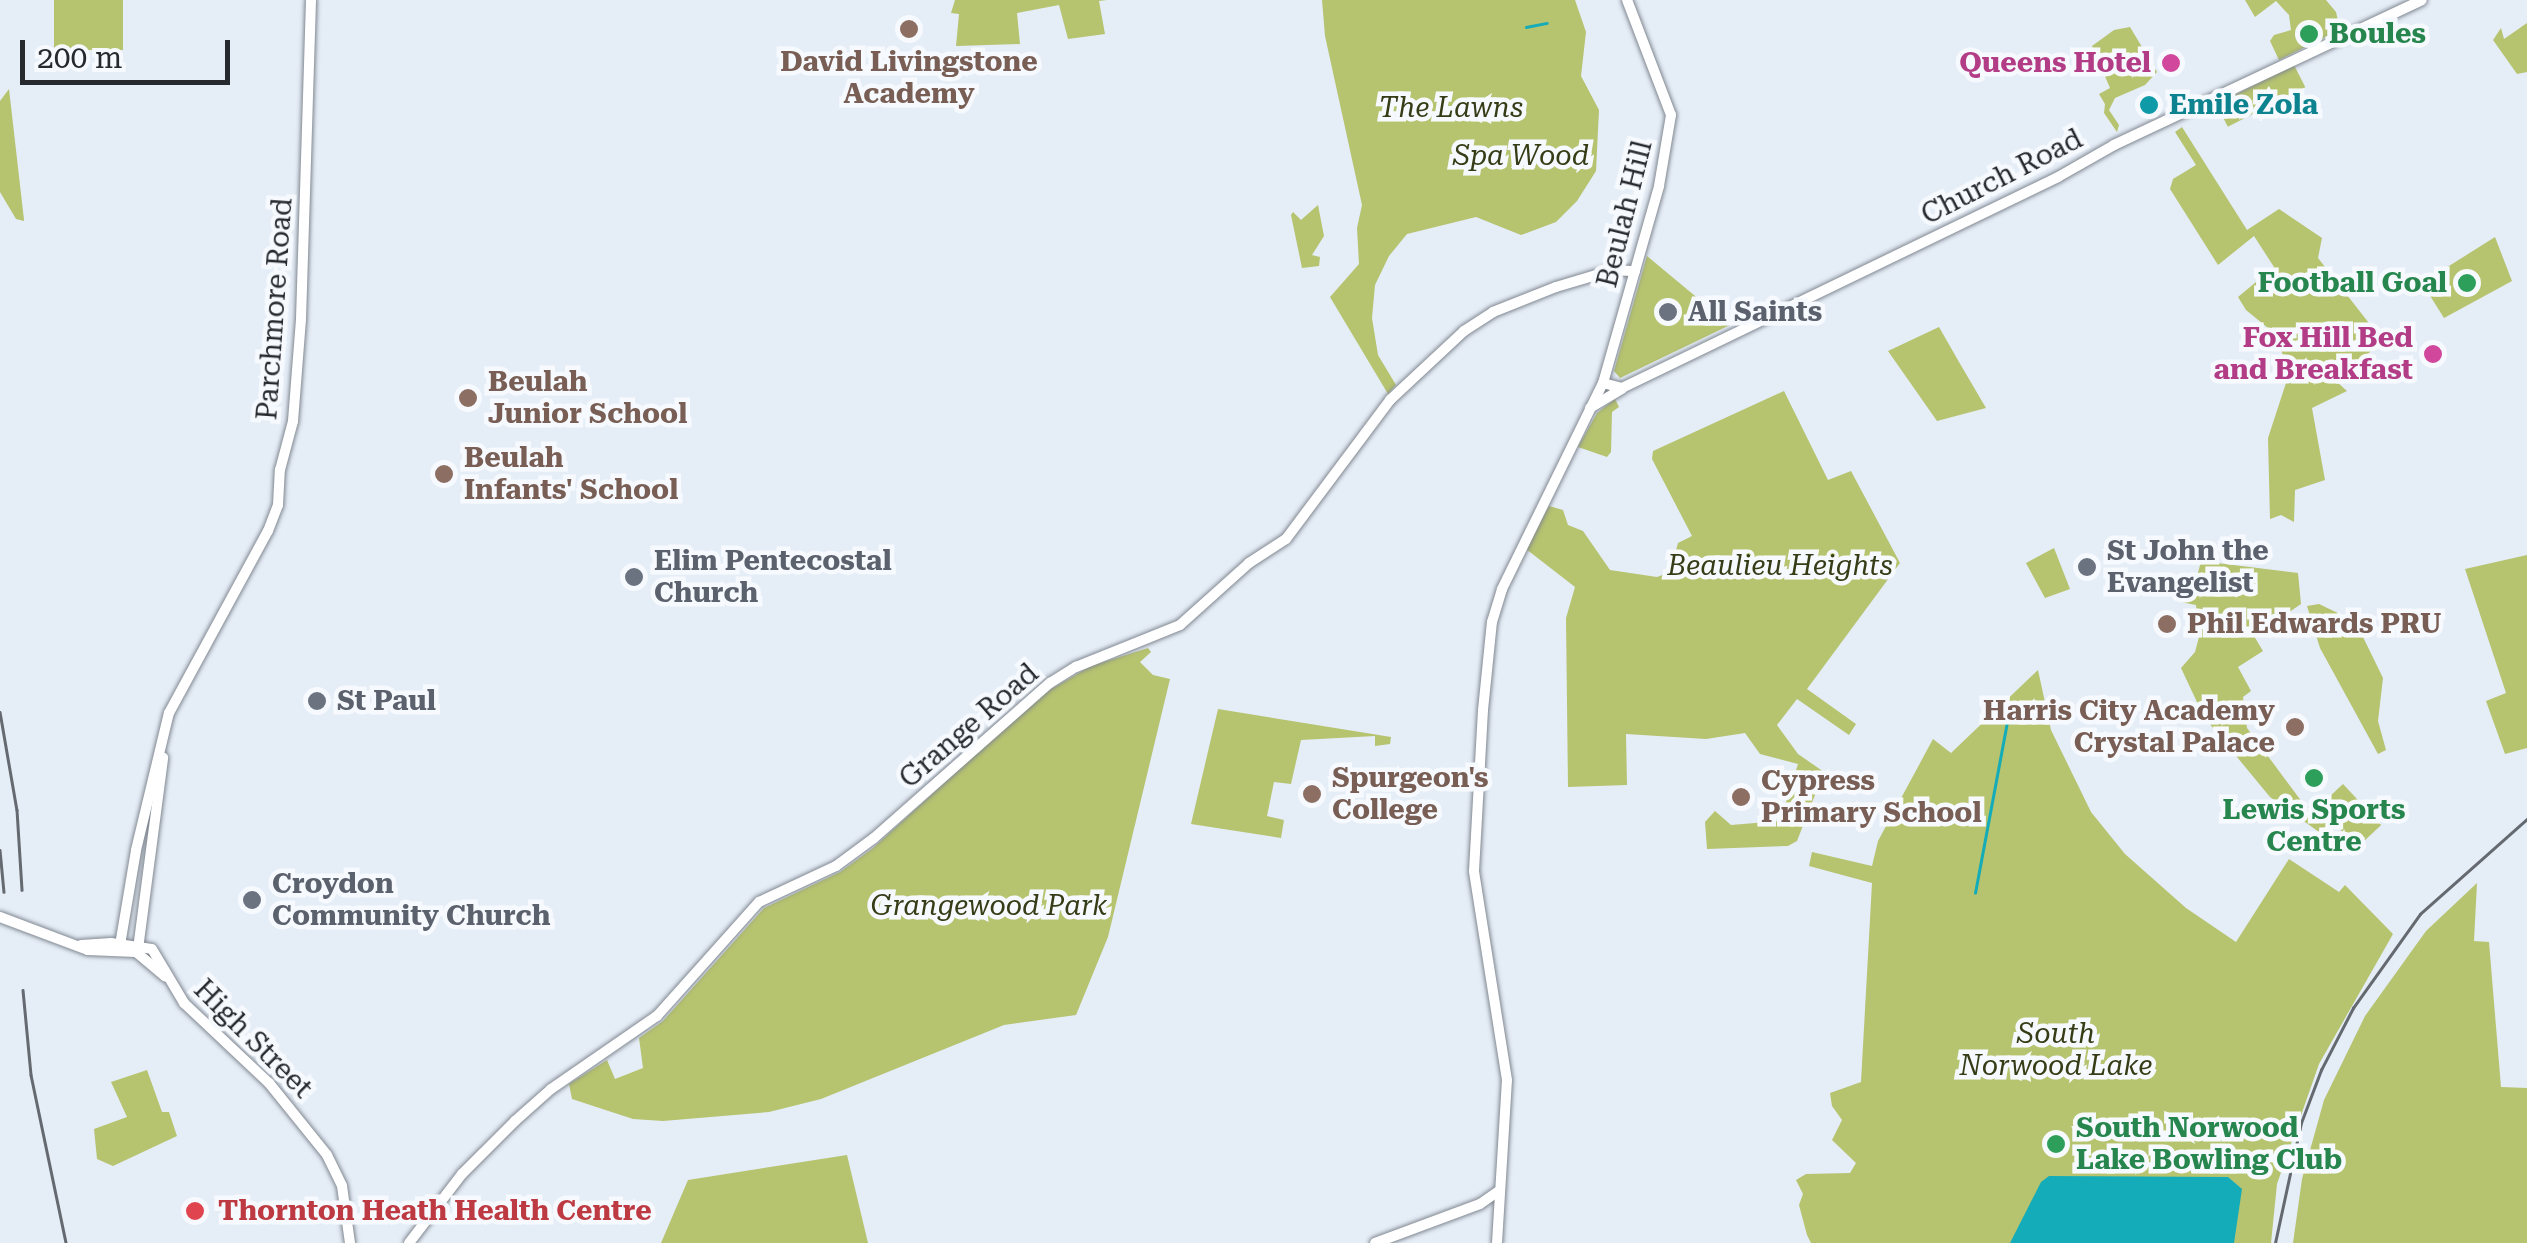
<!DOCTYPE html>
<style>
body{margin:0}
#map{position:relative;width:2527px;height:1243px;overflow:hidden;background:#e5edf7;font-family:"Roboto Serif",serif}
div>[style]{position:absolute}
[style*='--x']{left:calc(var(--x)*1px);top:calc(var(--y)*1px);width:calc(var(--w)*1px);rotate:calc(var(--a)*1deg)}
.green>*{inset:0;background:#b6c36f;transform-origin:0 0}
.water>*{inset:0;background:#14acb9}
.stream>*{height:2.5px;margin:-1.25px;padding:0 1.25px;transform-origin:1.25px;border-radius:1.25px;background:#14acb9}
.roads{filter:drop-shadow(0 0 2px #818891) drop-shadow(0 0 2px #818891)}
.secondary>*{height:10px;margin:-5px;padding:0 5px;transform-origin:5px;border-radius:5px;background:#fff}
.primary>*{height:10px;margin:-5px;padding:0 5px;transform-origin:5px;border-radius:5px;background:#fff}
.rail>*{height:2.5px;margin:-1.25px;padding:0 1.25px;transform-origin:1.25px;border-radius:1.25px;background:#656a70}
.dots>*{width:28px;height:28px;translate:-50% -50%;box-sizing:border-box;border:5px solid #f6fafe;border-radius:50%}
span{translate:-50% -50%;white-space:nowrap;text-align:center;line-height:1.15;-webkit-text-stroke:9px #f6fafe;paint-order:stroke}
.leisure-label{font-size:28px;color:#27864d;font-weight:700}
.left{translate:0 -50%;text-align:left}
.right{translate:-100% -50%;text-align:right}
.education-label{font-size:28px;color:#785e54;font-weight:700}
.hotel-label{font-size:28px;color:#b23c85;font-weight:700}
.culture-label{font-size:28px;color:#0d838f;font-weight:700}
.park-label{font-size:28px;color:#363c16;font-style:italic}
.street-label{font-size:28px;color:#26292d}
.worship-label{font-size:28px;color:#5b616d;font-weight:700}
.health-label{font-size:28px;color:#be3a42;font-weight:700}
.scale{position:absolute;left:20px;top:40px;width:210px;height:45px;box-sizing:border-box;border:5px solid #26292d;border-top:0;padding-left:12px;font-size:30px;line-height:35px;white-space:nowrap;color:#26292d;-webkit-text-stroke:8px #f6fafe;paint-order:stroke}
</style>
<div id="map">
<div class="green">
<div style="left:54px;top:0;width:69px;height:50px"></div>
<div style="clip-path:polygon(955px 0,1107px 0,1099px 1px,1105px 34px,1068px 39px,1059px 5px,1017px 13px,1020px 44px,956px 46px,959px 14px,951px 13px)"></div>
<div style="clip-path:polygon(1322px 0,1575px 0,1586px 32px,1581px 76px,1599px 110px,1596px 171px,1577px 201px,1556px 222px,1521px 235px,1476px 217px,1407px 234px,1389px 256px,1375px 285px,1372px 318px,1378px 355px,1396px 385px,1388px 394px,1330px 297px,1359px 264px,1357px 228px,1362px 205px,1325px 36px)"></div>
<div style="clip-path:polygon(2245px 0,2326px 0,2336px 12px,2340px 30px,2279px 60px,2270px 41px,2274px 35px,2291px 30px,2289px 15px,2276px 1px,2255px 17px)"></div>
<div style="clip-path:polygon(2527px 23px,2527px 72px,2517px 74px,2493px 40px,2501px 28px,2504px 39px)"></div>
<div style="clip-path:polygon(2130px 27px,2157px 72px,2145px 85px,2115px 98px,2109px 110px,2119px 125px,2117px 132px,2104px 113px,2105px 104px,2099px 94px,2110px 88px,2092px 46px,2114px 30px)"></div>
<div style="left:2294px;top:65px;width:25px;height:87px;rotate:63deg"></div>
<div style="clip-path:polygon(9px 89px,24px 220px,24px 221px,16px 219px,0 192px,0 101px)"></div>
<div style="clip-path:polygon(2182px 127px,2247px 230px,2279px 209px,2322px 238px,2318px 258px,2383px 341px,2336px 381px,2347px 391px,2312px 408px,2325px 480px,2295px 490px,2294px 522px,2281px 515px,2270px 519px,2268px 438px,2286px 383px,2285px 360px,2274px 333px,2246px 310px,2238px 297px,2274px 267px,2254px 236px,2218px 265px,2170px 189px,2173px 179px,2196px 165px,2175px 132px)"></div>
<div style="clip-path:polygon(1318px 205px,1324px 236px,1312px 255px,1320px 257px,1319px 266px,1302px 268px,1291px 215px,1293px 212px,1301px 220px)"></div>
<div style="clip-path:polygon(2495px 237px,2512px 281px,2444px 318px,2422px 283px)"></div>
<div style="clip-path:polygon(1647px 256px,1730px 325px,1620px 378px,1614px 371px)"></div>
<div style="clip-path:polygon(1939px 327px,1959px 362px,1986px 408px,1937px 421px,1888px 351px)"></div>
<div style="clip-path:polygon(1784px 391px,1828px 480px,1851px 471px,1900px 563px,1807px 689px,1856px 724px,1849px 735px,1797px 699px,1777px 725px,1798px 754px,1824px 772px,1797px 841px,1788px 846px,1707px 849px,1705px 822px,1715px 811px,1731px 825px,1780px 821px,1798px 764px,1760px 754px,1745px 733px,1706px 739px,1626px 734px,1627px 785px,1568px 787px,1566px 618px,1575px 587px,1526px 549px,1549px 506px,1563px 510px,1568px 525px,1583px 531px,1610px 570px,1657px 577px,1670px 572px,1678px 543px,1692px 536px,1652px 459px,1653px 451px)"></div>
<div style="clip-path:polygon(1615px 399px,1619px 407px,1612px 412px,1611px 452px,1607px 457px,1578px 447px,1597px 413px)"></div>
<div style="clip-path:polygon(2054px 548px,2070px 589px,2045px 598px,2026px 563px)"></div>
<div style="clip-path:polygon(2527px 555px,2527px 748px,2505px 754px,2486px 701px,2506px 693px,2465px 569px)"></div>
<div style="clip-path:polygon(2201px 561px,2298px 573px,2301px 604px,2254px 636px,2263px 651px,2238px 667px,2251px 691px,2243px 697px,2247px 728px,2305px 806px,2330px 823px,2319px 832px,2270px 797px,2204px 717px,2181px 668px,2195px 652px,2199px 637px,2196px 605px,2176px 601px,2177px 589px,2195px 585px)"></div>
<div style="clip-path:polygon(2319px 604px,2344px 616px,2363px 637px,2383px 678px,2378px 721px,2386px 750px,2378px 754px,2320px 648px,2307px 606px)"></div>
<div style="clip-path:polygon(1148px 648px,1151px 652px,1140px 662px,1153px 675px,1170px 679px,1108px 937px,1076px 1015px,1004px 1025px,821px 1099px,769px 1112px,663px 1121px,633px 1119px,572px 1099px,569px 1084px,607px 1060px,615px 1079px,643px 1068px,639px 1038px,663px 1021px,764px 908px,840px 872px,873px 848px,1041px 695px,1091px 666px)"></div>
<div style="clip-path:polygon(2038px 670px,2051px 730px,2091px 812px,2125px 854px,2186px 908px,2236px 942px,2289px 859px,2339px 892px,2345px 885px,2393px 934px,2319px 1064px,2277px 1184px,2271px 1243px,1811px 1243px,1807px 1235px,1799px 1205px,1803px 1194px,1796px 1180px,1806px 1174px,1850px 1173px,1856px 1163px,1832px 1140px,1842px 1120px,1832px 1106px,1830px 1093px,1861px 1082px,1872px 883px,1809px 866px,1812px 852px,1872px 866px,1878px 841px,1933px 739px,1951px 753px)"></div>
<div style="clip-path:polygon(1218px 709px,1391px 737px,1390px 744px,1375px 746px,1375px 736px,1301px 740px,1291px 784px,1274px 782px,1267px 816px,1284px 820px,1281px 838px,1191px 824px)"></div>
<div style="left:2343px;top:784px;width:56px;height:33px;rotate:47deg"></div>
<div style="clip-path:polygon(2477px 883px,2474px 941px,2489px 942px,2501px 1087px,2527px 1088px,2527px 1243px,2293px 1243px,2302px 1179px,2324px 1100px,2365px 1016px,2426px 931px)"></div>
<div style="clip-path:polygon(147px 1070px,162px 1112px,169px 1112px,177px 1136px,113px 1166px,97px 1159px,94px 1129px,127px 1117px,111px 1082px)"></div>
<div style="clip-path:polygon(847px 1155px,868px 1243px,661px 1243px,688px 1180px)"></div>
</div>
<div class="water">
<div style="clip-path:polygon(2049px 1176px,2228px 1177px,2242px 1189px,2234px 1243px,2010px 1243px,2041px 1182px)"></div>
</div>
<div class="stream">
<div style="--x:1526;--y:27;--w:21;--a:-11"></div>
<div style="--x:1975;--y:893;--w:174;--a:-79.4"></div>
<div style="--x:2095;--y:1164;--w:163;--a:0.4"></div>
</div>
<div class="roads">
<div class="secondary">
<div style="--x:0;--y:917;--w:94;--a:20.6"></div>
<div style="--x:88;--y:950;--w:48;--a:2.4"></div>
<div style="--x:136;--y:952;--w:38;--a:40"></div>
<div style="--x:81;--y:945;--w:30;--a:-4"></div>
<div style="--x:111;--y:943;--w:41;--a:8.3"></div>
<div style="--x:152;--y:949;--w:63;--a:59.3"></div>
<div style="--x:184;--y:1003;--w:117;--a:43.3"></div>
<div style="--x:269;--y:1083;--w:92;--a:51.1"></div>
<div style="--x:327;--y:1155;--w:34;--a:64"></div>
<div style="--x:342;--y:1186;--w:58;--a:82"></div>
<div style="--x:138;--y:949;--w:193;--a:-82.5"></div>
<div style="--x:119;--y:951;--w:102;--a:-80.4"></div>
<div style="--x:136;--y:850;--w:141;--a:-76.5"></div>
<div style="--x:169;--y:713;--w:207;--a:-61.5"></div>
<div style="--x:268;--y:531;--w:28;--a:-69"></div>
<div style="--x:278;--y:505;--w:35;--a:-87"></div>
<div style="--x:280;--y:470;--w:51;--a:-75.1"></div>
<div style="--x:293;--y:421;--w:102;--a:-85.5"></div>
<div style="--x:301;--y:319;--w:319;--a:-88.2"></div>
<div style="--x:1375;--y:1243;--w:112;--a:-20.4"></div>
<div style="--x:1480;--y:1204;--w:24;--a:-35"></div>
</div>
<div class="primary">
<div style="--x:1603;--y:383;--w:20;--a:15"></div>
<div style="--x:1622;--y:388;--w:484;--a:-25.8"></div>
<div style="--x:2058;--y:177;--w:64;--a:-29.7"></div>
<div style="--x:2114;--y:145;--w:340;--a:-25.2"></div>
<div style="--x:1590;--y:408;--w:37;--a:-31"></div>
<div style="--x:409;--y:1243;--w:87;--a:-52.5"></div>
<div style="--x:462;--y:1174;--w:75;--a:-45"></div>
<div style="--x:515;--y:1121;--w:48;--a:-41.6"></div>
<div style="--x:551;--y:1089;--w:129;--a:-34.6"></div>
<div style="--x:657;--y:1016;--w:153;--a:-48.2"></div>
<div style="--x:759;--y:902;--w:85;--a:-25.1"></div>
<div style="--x:836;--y:866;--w:47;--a:-36.4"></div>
<div style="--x:874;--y:838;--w:235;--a:-41.4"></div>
<div style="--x:1050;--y:683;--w:31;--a:-32"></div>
<div style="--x:1076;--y:667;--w:112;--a:-22"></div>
<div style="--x:1180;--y:625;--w:93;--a:-41.9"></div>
<div style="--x:1249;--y:563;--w:44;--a:-33"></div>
<div style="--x:1286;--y:539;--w:174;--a:-53.2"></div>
<div style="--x:1390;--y:400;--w:101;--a:-43"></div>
<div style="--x:1464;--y:331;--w:35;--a:-33"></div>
<div style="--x:1493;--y:312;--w:68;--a:-21.6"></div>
<div style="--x:1556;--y:287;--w:59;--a:-16.6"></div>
<div style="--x:1613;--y:270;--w:22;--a:3"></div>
<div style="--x:1497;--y:1243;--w:163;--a:-86.5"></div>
<div style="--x:1507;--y:1080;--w:212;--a:-99"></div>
<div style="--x:1474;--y:871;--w:161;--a:-86.8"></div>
<div style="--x:1483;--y:710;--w:88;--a:-84.2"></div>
<div style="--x:1492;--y:622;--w:34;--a:-73"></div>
<div style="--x:1502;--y:589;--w:229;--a:-63.9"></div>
<div style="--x:1603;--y:383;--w:205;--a:-74.1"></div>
<div style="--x:1659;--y:186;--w:72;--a:-80.4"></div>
<div style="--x:1671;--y:115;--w:123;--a:-110.9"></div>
</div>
</div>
<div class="rail">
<div style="--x:0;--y:712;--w:99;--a:80.2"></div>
<div style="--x:17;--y:810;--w:80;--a:86.4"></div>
<div style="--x:0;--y:850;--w:42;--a:84.6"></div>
<div style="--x:23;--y:990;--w:85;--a:84.6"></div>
<div style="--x:31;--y:1075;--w:172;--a:78.2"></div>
<div style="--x:2275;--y:1243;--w:123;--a:-77.8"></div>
<div style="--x:2301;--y:1123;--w:57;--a:-69.3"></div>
<div style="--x:2321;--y:1070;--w:70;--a:-62.7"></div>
<div style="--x:2353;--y:1008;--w:115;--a:-54.5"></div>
<div style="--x:2420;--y:914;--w:143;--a:-41.6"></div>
</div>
<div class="dots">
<div style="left:909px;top:29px;background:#8d6e63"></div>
<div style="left:2309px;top:34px;background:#2e9e5b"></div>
<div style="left:2171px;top:63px;background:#d1479c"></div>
<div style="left:2149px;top:105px;background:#0f9aa8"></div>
<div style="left:2467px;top:283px;background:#2e9e5b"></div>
<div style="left:1668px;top:312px;background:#6b7280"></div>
<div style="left:2433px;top:354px;background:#d1479c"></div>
<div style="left:468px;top:398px;background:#8d6e63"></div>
<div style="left:444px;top:474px;background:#8d6e63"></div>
<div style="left:2087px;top:567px;background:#6b7280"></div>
<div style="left:634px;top:577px;background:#6b7280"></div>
<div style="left:2167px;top:624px;background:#8d6e63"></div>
<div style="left:317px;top:701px;background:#6b7280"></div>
<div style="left:2295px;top:727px;background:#8d6e63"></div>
<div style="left:2314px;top:778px;background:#2e9e5b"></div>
<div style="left:1312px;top:794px;background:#8d6e63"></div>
<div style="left:1741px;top:797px;background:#8d6e63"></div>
<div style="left:252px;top:900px;background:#6b7280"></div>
<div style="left:2056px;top:1144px;background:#2e9e5b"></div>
<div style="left:195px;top:1211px;background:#e0444e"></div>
</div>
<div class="leisure-label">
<span class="left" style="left:2329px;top:34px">Boules</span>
<span class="right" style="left:2447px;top:283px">Football Goal</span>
<span style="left:2314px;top:826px">Lewis Sports<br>Centre</span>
<span class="left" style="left:2076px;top:1144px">South Norwood<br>Lake Bowling Club</span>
</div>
<div class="education-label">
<span style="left:909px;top:78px">David Livingstone<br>Academy</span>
<span class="left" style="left:488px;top:398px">Beulah<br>Junior School</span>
<span class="left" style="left:464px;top:474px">Beulah<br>Infants' School</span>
<span class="left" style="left:2187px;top:624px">Phil Edwards PRU</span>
<span class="right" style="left:2275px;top:727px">Harris City Academy<br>Crystal Palace</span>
<span class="left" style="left:1332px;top:794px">Spurgeon's<br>College</span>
<span class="left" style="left:1761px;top:797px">Cypress<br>Primary School</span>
</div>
<div class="hotel-label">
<span class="right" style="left:2151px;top:63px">Queens Hotel</span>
<span class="right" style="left:2413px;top:354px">Fox Hill Bed<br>and Breakfast</span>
</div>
<div class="culture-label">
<span class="left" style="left:2169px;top:105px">Emile Zola</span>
</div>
<div class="park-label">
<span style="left:1451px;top:108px">The Lawns</span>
<span style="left:1521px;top:156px">Spa Wood</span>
<span style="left:1780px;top:566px">Beaulieu Heights</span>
<span style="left:989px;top:906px">Grangewood Park</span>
<span style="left:2056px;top:1050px">South<br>Norwood Lake</span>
</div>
<div class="street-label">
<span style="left:2002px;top:177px;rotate:-27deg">Church Road</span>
<span style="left:1625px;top:214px;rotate:-76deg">Beulah Hill</span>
<span style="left:275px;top:309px;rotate:-86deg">Parchmore Road</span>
<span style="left:969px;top:726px;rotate:-41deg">Grange Road</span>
<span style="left:253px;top:1039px;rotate:45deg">High Street</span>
</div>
<div class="worship-label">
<span class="left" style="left:1688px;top:312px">All Saints</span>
<span class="left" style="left:2107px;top:567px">St John the<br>Evangelist</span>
<span class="left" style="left:654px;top:577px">Elim Pentecostal<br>Church</span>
<span class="left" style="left:337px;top:701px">St Paul</span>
<span class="left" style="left:272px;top:900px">Croydon<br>Community Church</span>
</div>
<div class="health-label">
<span class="left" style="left:218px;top:1211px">Thornton Heath Health Centre</span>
</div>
<div class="scale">200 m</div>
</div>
